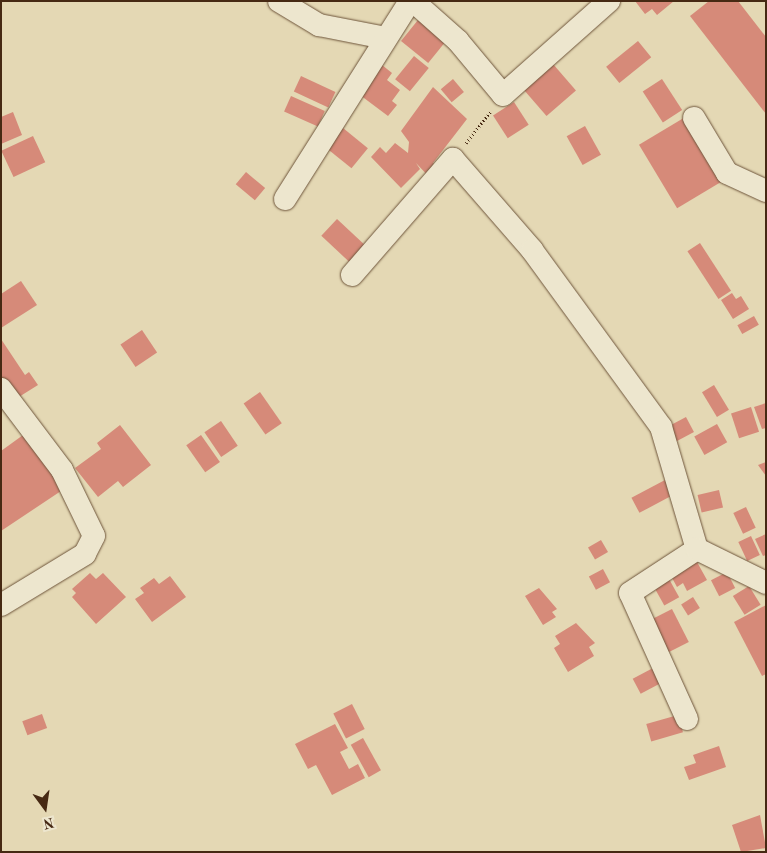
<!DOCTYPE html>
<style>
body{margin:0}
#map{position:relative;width:767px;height:853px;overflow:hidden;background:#e4d8b4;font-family:"Old Standard TT",serif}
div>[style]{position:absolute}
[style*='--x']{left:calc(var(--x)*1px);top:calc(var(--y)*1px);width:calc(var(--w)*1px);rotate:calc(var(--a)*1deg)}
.building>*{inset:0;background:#d68a79;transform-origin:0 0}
.path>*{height:3px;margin-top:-1.5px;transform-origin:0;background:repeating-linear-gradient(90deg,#462913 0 1px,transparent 0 3.5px)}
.roads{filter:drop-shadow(0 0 1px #6e553b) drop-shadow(0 0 1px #6e553b)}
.street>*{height:22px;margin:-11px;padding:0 11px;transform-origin:11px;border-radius:11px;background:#ede6ce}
span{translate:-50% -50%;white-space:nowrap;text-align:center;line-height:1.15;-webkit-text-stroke:4px #ede6ce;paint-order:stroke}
.frame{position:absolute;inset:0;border:2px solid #462913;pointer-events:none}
.north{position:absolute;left:20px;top:783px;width:50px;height:50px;-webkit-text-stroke:4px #ede6ce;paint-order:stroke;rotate:166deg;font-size:14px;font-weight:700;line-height:20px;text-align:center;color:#462913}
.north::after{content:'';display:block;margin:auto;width:18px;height:22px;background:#462913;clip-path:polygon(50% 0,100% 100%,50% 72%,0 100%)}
</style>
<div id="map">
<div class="building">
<div style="clip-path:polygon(635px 1px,674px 1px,657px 15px,652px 9px,645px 14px)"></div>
<div style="clip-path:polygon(709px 1px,738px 1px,766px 37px,766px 114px,690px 16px)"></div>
<div style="left:418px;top:20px;width:35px;height:27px;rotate:39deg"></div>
<div style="left:638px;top:41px;width:21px;height:41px;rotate:51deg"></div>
<div style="left:414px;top:56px;width:19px;height:30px;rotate:39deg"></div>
<div style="left:553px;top:64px;width:35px;height:39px;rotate:49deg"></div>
<div style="clip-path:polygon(382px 65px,392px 73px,387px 80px,400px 90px,392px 101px,397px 105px,388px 116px,360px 95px)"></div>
<div style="left:301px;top:76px;width:38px;height:17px;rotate:25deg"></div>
<div style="left:453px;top:79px;width:17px;height:16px;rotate:50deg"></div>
<div style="left:662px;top:79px;width:37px;height:23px;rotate:57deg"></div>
<div style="clip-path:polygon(433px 87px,467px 119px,433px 163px,442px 170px,432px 180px,416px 163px,420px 169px,401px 188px,371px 157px,380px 147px,386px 153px,395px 143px,408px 153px,409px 142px,401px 131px)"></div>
<div style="left:291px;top:96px;width:37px;height:17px;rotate:24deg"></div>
<div style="left:514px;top:102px;width:27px;height:25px;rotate:57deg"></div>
<div style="clip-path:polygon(13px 112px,22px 135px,1px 144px,1px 117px)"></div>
<div style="left:687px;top:116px;width:74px;height:56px;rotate:59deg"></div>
<div style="left:585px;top:126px;width:33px;height:21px;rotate:61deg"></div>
<div style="left:343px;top:128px;width:32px;height:26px;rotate:39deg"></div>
<div style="left:33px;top:136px;width:29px;height:35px;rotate:65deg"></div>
<div style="left:246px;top:172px;width:25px;height:16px;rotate:40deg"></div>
<div style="left:337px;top:219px;width:41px;height:23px;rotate:43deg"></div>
<div style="left:700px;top:243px;width:57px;height:15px;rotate:57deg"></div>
<div style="clip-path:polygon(21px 281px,37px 305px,1px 328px,1px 294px)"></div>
<div style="clip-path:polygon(732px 293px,736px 299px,741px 296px,749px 309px,733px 319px,721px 300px)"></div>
<div style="left:754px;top:316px;width:10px;height:19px;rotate:61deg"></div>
<div style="left:142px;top:330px;width:27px;height:26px;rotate:56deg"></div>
<div style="clip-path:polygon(1px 339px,25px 375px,29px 372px,38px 385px,14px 400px,1px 381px)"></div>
<div style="left:714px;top:385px;width:29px;height:14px;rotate:59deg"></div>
<div style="left:260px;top:392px;width:38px;height:20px;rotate:55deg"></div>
<div style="clip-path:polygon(766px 403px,766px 428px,762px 429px,754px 407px)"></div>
<div style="left:751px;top:407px;width:26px;height:21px;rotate:72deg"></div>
<div style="left:686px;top:417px;width:17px;height:24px;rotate:62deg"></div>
<div style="left:221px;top:421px;width:30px;height:20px;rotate:56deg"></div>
<div style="left:717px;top:424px;width:21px;height:26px;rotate:61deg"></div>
<div style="clip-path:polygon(120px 425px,151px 465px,123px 487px,118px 481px,98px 497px,75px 468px,101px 449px,97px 443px)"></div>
<div style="clip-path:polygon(30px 430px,70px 485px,1px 531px,1px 451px)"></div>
<div style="left:201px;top:435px;width:33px;height:18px;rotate:55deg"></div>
<div style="clip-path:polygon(766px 462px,766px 476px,758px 465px)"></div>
<div style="left:665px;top:480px;width:17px;height:38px;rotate:62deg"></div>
<div style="left:719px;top:490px;width:18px;height:22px;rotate:77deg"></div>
<div style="left:746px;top:507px;width:23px;height:14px;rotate:65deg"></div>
<div style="clip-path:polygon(766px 534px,766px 555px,763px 556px,755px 539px)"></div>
<div style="left:751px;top:536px;width:21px;height:14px;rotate:65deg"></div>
<div style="left:601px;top:540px;width:14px;height:15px;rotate:60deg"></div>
<div style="clip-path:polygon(697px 562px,707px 580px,687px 591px,683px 583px,677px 587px,671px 576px)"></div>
<div style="left:603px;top:569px;width:15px;height:16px;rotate:62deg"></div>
<div style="left:727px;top:572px;width:18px;height:18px;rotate:63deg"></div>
<div style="clip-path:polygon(90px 573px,96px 579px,103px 573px,126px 597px,96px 624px,72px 597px,76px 593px,72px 589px)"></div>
<div style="clip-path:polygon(170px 576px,186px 597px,152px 622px,135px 599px,144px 593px,140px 588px,154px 578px,159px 584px)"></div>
<div style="left:669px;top:579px;width:21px;height:17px;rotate:61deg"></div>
<div style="left:749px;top:586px;width:22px;height:19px;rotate:58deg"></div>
<div style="clip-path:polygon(539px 588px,557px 609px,552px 612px,556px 617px,543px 625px,525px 596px)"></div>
<div style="left:693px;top:597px;width:13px;height:14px;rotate:58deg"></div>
<div style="clip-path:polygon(766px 605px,766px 674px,762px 676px,734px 622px)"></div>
<div style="left:672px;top:609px;width:37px;height:31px;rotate:63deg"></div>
<div style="clip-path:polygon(576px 623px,595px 643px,589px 647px,594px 656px,568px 672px,554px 648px,560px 644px,555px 636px)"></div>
<div style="left:653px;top:668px;width:17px;height:23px;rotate:62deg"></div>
<div style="left:352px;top:704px;width:28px;height:21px;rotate:63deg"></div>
<div style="left:42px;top:714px;width:15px;height:21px;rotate:70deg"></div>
<div style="left:678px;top:715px;width:18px;height:33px;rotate:74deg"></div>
<div style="clip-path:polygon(335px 724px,348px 748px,340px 752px,349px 769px,358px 764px,365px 778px,332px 795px,316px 765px,308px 769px,295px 744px)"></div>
<div style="left:363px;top:738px;width:37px;height:14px;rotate:61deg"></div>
<div style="clip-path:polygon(719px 746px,726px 767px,689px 780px,684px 767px,696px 763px,693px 755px)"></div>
<div style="clip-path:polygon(760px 815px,766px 848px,741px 852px,732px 825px)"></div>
</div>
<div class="path">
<div style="--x:466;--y:143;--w:41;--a:-52"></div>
</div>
<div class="roads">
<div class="street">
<div style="--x:279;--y:1;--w:47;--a:31"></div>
<div style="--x:319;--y:25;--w:67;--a:11.1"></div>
<div style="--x:413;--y:1;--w:60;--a:41.6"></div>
<div style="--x:458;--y:41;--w:70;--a:50.2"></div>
<div style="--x:503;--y:95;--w:142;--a:-41.6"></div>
<div style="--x:694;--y:118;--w:64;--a:59"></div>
<div style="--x:727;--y:173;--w:43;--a:24.8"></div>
<div style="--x:285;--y:199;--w:234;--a:-57.7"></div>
<div style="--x:352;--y:275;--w:154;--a:-49"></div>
<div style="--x:453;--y:159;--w:121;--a:49"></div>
<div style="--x:532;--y:250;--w:219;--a:53.9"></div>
<div style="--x:661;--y:427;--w:127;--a:73.6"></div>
<div style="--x:1;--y:389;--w:101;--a:53"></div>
<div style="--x:62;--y:470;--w:73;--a:64.1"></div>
<div style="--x:94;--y:536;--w:20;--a:117"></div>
<div style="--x:85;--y:554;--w:98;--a:148.7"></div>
<div style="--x:687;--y:719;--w:138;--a:-114.3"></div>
<div style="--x:630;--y:593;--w:80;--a:-33.3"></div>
<div style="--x:697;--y:549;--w:77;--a:26.2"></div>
</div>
</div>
<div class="frame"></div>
<div class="north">N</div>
</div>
